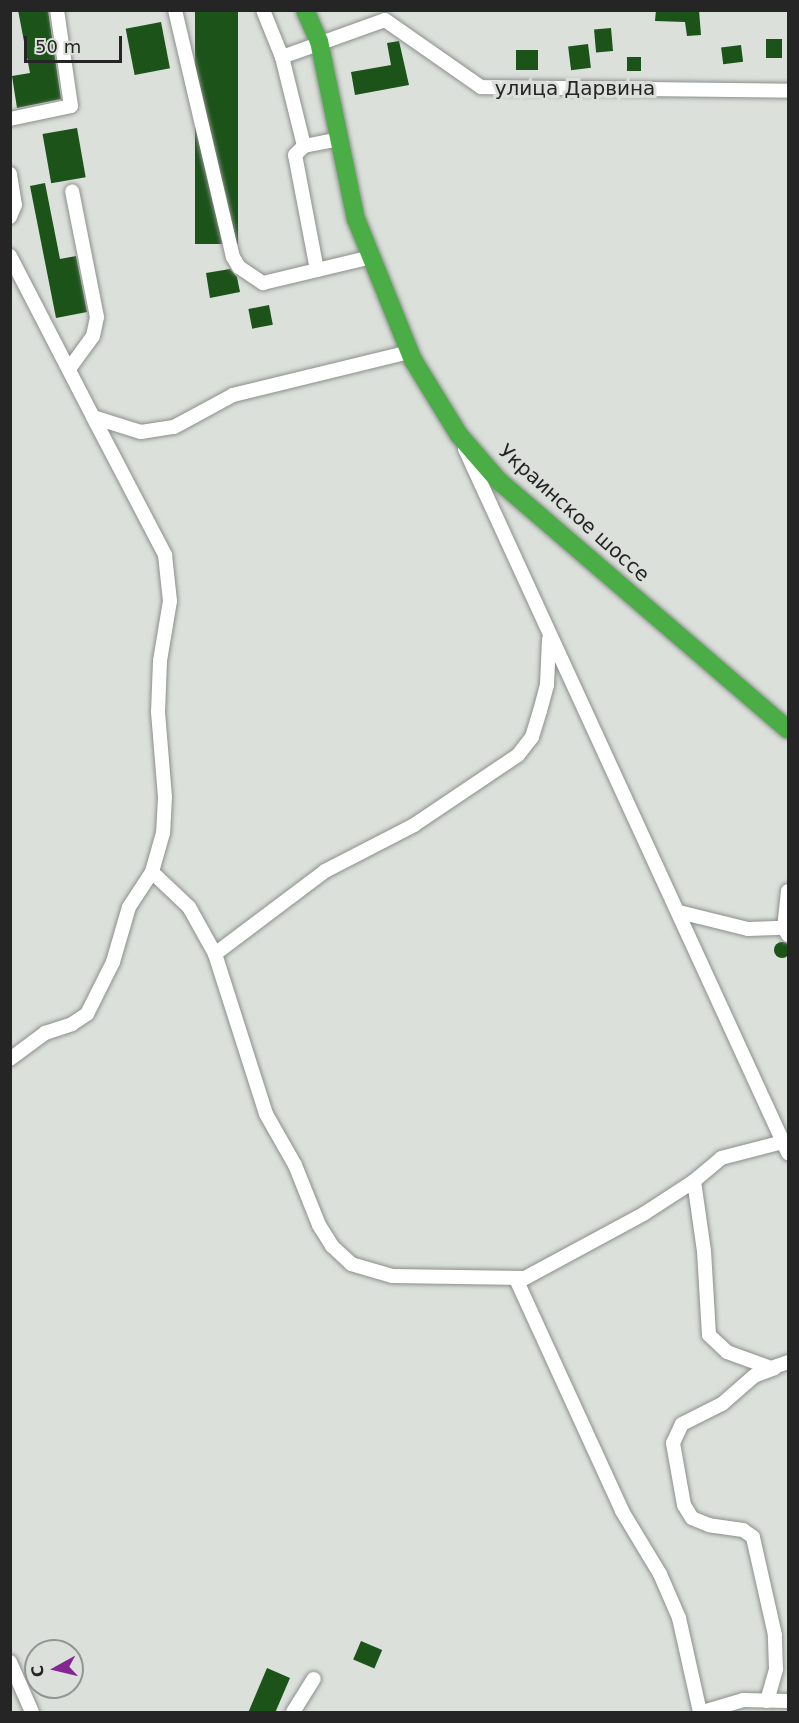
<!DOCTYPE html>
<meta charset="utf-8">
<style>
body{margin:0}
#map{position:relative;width:799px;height:1723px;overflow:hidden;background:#dbe0db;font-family:"DejaVu Sans",sans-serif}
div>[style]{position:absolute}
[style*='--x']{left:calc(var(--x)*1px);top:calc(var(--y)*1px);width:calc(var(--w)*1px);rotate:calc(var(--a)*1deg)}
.building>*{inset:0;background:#1b5319;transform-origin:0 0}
.round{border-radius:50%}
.roads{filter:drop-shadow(0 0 2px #8b8f8b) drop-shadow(0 0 2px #8b8f8b)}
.minor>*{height:14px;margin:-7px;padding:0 7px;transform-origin:7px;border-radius:7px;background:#fff}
.highway>*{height:18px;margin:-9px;padding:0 9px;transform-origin:9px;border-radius:9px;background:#4aad45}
span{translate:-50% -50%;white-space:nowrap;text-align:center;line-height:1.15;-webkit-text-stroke:6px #dbe0db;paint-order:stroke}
.street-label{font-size:20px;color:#242524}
.frame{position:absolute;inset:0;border:12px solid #242524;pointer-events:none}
.north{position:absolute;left:24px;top:1639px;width:60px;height:60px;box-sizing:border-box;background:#dbe0db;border:2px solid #929592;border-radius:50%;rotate:262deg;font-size:16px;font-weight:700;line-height:24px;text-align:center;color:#242524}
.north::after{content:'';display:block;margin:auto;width:21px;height:27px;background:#852792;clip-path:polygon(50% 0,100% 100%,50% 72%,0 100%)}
.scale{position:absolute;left:24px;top:36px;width:98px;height:27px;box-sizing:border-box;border:3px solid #242524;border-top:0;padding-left:8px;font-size:18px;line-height:21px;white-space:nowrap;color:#242524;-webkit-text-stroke:4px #dbe0db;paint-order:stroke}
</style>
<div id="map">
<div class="building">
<div style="clip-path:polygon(18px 10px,48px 10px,61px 99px,17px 108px,12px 76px,30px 73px)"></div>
<div style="left:195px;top:10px;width:43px;height:234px"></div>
<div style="clip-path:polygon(656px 10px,699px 10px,701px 35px,687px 36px,685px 22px,655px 21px)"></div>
<div style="left:161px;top:22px;width:47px;height:36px;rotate:79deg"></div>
<div style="left:611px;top:28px;width:23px;height:17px;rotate:85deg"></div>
<div style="left:766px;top:39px;width:16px;height:19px"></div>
<div style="clip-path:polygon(399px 41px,409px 85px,355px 95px,351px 72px,391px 65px,387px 43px)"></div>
<div style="left:588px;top:44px;width:24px;height:20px;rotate:83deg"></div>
<div style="left:741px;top:45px;width:17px;height:20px;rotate:83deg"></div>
<div style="left:516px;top:50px;width:22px;height:20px"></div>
<div style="left:641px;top:57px;width:14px;height:14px;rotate:90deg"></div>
<div style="left:77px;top:128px;width:50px;height:35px;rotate:80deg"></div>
<div style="clip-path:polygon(45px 183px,60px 259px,76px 256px,87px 312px,56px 318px,30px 186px)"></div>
<div style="clip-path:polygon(230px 269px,237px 277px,240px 292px,210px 298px,206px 273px)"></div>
<div style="left:269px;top:305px;width:20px;height:21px;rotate:79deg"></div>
<div class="round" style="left:774px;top:942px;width:16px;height:16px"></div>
<div style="left:361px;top:1641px;width:23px;height:20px;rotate:23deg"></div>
<div style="clip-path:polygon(267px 1668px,290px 1678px,275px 1713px,248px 1713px)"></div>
</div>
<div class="roads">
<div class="minor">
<div style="--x:175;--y:10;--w:254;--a:76.8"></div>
<div style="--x:233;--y:257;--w:12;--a:59"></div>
<div style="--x:239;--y:267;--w:29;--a:34"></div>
<div style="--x:263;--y:283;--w:111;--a:-13.5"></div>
<div style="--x:263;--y:10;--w:51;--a:68"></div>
<div style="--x:282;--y:57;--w:92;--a:76.1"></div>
<div style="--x:282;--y:57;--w:109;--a:-19.8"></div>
<div style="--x:385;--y:20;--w:117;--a:34.9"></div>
<div style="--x:481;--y:87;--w:307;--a:0.7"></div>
<div style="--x:10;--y:119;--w:62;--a:-12"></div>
<div style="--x:71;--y:106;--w:97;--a:-98.3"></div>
<div style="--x:10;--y:174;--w:31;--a:81"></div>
<div style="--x:15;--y:205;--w:13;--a:113"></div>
<div style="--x:10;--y:256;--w:181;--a:62.7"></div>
<div style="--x:93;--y:417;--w:50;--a:17.4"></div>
<div style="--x:141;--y:432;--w:33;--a:-9"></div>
<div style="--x:174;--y:427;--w:67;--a:-28.5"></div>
<div style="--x:233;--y:395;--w:182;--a:-13.7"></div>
<div style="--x:317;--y:270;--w:117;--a:-100.8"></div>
<div style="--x:295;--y:155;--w:13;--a:-45"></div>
<div style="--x:304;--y:146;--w:36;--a:-11"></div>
<div style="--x:69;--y:369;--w:41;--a:-54"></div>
<div style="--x:93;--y:336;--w:19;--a:-78"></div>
<div style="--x:97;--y:317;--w:128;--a:-101.2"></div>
<div style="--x:93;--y:417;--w:156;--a:62.4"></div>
<div style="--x:165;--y:555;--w:46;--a:83.8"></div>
<div style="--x:170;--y:601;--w:61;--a:99.5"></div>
<div style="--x:160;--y:661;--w:51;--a:92.2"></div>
<div style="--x:158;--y:712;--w:85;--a:85.3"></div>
<div style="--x:165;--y:797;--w:36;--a:93"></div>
<div style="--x:163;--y:833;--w:41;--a:105.8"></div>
<div style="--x:465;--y:449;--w:775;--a:65.35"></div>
<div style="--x:788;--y:891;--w:37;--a:96"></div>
<div style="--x:784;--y:928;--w:8;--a:60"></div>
<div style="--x:679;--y:912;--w:71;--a:13.8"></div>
<div style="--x:748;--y:929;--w:36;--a:-2"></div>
<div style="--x:215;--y:954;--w:138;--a:-37"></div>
<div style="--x:325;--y:871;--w:100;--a:-27.3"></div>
<div style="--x:414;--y:825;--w:125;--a:-33.9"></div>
<div style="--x:518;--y:755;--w:23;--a:-52"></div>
<div style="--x:532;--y:737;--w:27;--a:-73"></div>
<div style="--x:540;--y:711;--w:27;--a:-75"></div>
<div style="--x:547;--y:685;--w:46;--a:-87.5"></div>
<div style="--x:10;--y:1059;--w:44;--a:-36.6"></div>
<div style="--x:45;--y:1033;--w:28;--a:-18"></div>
<div style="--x:72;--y:1024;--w:18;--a:-34"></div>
<div style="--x:87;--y:1014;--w:58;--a:-63.4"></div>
<div style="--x:113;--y:962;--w:57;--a:-73.8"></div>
<div style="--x:129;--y:907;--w:42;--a:-56.7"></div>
<div style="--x:152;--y:872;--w:51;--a:43.4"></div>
<div style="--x:189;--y:907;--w:54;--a:61"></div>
<div style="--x:215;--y:954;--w:168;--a:72.3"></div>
<div style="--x:266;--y:1114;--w:59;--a:60.4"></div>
<div style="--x:295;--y:1165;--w:65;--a:68.2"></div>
<div style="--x:319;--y:1225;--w:25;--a:58"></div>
<div style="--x:332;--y:1246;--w:26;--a:43"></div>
<div style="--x:351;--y:1264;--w:43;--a:16.3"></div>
<div style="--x:392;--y:1276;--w:133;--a:0.9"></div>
<div style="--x:525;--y:1278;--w:136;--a:-28.4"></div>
<div style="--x:645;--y:1213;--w:59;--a:-33.1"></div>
<div style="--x:694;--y:1181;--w:71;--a:81.9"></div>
<div style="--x:704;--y:1251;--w:84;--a:86.6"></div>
<div style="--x:709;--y:1335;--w:25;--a:43"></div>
<div style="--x:727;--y:1352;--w:47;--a:20"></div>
<div style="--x:771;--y:1368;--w:18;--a:-19"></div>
<div style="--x:694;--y:1181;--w:35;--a:-40"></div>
<div style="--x:721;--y:1158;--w:64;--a:-14.5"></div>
<div style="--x:516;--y:1279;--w:255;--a:65.4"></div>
<div style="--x:622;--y:1511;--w:74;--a:58.9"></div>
<div style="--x:660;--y:1574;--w:48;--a:66.6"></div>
<div style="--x:679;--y:1618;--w:96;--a:77.4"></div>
<div style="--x:10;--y:1662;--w:55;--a:66.3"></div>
<div style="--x:767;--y:1701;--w:33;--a:-74"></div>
<div style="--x:776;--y:1669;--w:34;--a:-92"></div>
<div style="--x:775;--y:1635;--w:100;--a:-102.7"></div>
<div style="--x:753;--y:1537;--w:12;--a:-145"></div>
<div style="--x:743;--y:1530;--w:34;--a:-172"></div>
<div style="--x:709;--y:1525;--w:18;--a:-158"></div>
<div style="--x:692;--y:1518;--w:15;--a:-122"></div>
<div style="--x:684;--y:1505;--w:63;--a:-100.1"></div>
<div style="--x:673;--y:1443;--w:21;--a:-65"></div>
<div style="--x:682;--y:1424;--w:45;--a:-26.6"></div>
<div style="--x:722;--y:1404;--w:43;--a:-41.2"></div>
<div style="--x:754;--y:1376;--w:22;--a:-21"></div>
<div style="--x:293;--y:1712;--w:39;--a:-58"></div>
<div style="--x:703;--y:1712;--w:42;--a:-16.7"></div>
<div style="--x:743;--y:1700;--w:45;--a:1.3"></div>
</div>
<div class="highway">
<div style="--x:305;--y:10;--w:34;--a:66"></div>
<div style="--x:319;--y:41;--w:182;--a:78.3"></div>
<div style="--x:356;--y:219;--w:152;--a:68"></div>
<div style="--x:413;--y:360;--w:88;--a:58.5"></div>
<div style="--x:459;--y:435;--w:61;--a:49"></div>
<div style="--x:499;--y:481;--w:381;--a:40.7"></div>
</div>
</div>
<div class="street-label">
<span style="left:575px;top:88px">улица Дарвина</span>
<span style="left:574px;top:513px;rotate:42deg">Украинское шоссе</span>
</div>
<div class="frame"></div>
<div class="north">С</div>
<div class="scale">50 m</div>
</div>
